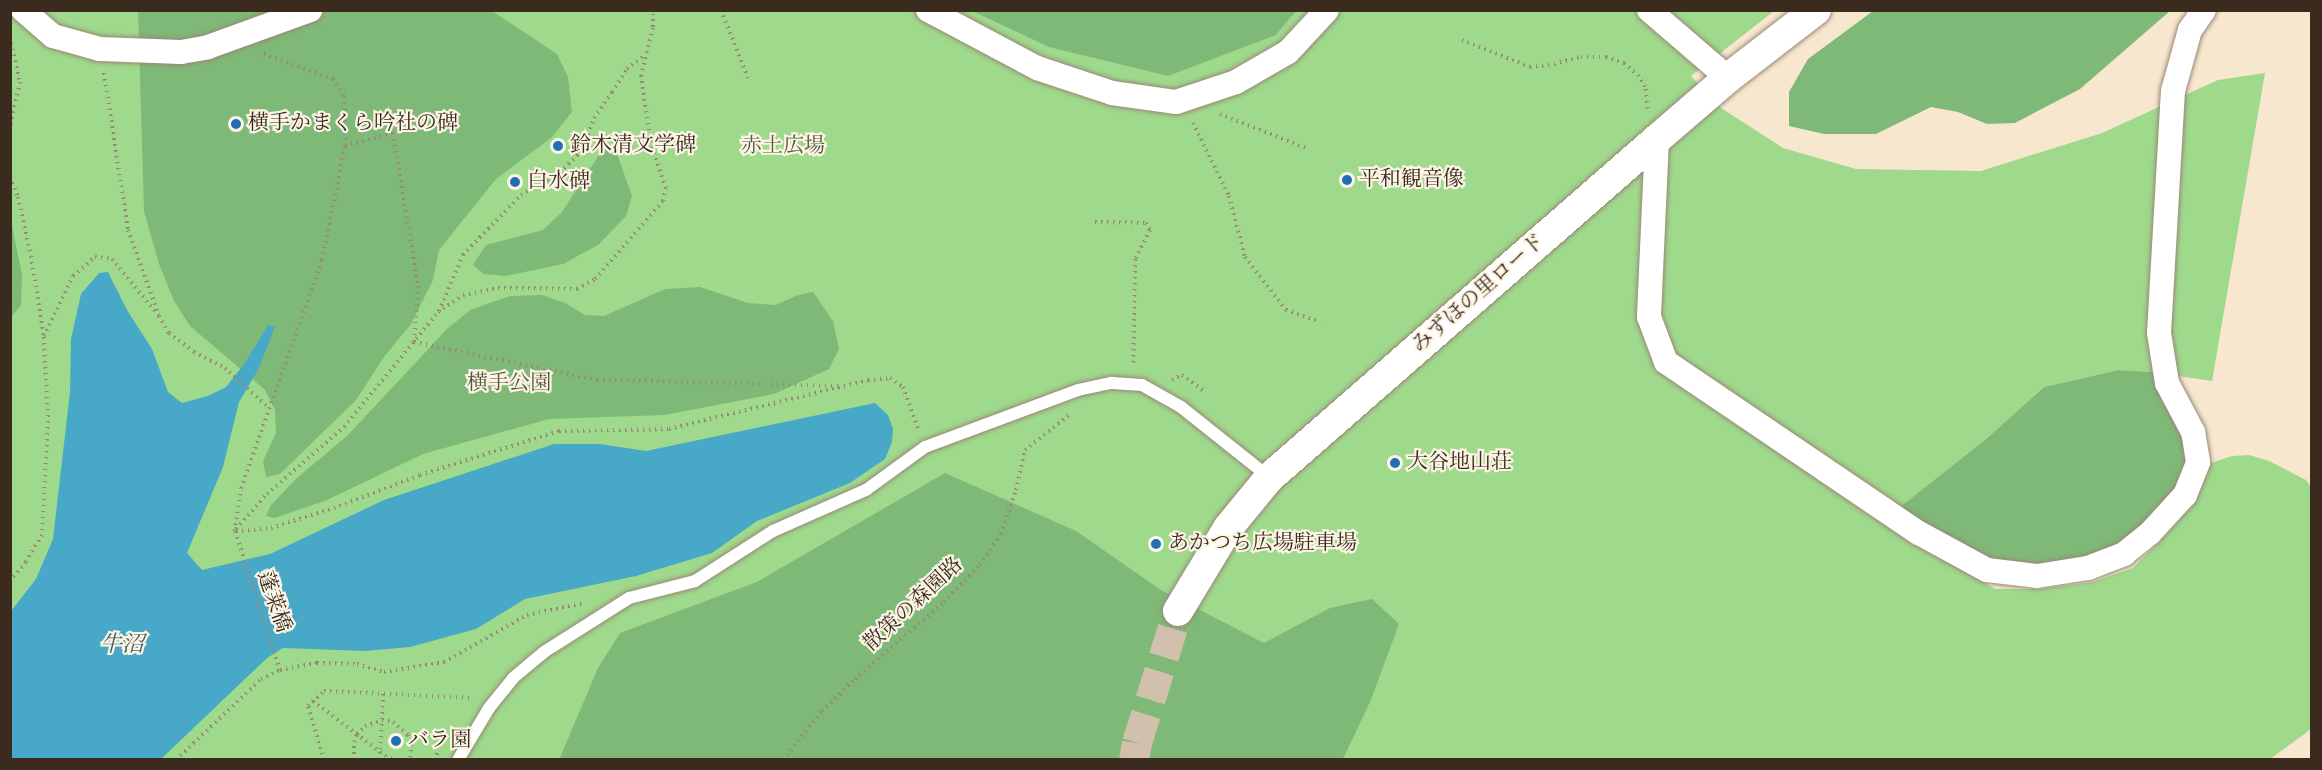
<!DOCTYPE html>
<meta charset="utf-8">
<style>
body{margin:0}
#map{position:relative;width:2322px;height:770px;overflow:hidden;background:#f7e7cf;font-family:Vollkorn,"Noto Serif JP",serif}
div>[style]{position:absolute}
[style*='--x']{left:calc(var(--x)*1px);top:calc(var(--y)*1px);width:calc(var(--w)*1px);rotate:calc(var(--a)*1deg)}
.green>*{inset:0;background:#9fd98c}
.forest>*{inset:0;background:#7fb978}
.water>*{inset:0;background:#47a9c7}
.tertiary-tunnel>*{height:30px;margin-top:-15px;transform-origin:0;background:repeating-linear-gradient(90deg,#d1c1ac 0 30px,transparent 0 45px)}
.path>*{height:4px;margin-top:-2px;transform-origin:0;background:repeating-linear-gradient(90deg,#998876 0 1.5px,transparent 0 6px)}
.roads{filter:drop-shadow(0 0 2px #998876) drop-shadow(0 0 2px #998876)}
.service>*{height:12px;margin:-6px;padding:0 6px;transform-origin:6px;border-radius:6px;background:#fff}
.minor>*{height:24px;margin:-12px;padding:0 12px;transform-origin:12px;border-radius:12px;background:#fff}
.tertiary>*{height:30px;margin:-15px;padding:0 15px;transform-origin:15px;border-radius:15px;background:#fff}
.dots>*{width:16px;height:16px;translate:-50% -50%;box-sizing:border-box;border:3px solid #fcf5e5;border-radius:50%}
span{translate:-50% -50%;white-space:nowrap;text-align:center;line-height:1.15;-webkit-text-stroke:4.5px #fcf5e5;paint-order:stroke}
.poi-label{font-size:21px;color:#3b2a1e}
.left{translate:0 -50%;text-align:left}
.park-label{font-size:21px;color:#54563a}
.street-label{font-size:21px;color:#3b2a1e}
.water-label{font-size:22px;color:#405d62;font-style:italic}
.frame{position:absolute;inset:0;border:12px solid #3b2a1e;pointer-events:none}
</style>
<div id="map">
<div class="green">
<div style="clip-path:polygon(10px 11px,1774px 11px,1691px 76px,1718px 106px,1783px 148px,1856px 169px,1981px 171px,2102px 133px,2218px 80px,2265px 73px,2212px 381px,2152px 372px,2118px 370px,2044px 387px,1986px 439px,1882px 522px,1995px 589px,2041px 589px,2093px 582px,2133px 568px,2159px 542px,2193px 504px,2208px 464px,2232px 456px,2249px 455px,2269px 461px,2306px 480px,2311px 487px,2311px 729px,2269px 760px,11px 759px)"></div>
</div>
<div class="forest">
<div style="clip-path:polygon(138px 11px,492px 11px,557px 54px,568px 77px,572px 112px,551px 138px,496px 179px,439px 250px,433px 280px,411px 324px,384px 357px,356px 400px,280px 474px,266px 477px,263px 461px,276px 433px,275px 410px,265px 390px,190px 326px,174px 301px,159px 264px,144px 211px)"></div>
<div style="clip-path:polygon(972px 11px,1296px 10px,1296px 11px,1276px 35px,1168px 76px,1049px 47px)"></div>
<div style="clip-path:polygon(1873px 11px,1873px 10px,2170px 11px,2080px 89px,2015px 123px,1987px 124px,1958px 112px,1931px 107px,1876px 134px,1824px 134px,1789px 126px,1789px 92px,1808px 59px)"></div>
<div style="clip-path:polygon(604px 147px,617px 154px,632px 196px,626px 216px,598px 245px,563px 264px,505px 276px,484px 274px,473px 265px,486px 245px,543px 230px,562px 212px)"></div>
<div style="clip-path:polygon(11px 221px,22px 275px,21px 305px,11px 317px)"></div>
<div style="clip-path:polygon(700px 287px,748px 303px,776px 305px,798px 295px,813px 292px,833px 321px,839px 349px,829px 369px,774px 394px,664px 415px,549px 419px,423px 454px,327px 500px,275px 518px,266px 516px,271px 505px,297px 478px,347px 436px,447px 329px,470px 310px,510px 296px,542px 295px,565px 303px,585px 315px,604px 316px,665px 289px)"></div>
<div style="clip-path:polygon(2118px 370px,2152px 372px,2185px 430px,2191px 460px,2180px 492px,2121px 549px,2086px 560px,2035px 567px,1989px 561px,1899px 508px,1986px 439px,2044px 387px)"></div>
<div style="clip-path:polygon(945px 473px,1076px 531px,1161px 590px,1264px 643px,1330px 608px,1372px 599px,1399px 624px,1370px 702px,1343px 759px,559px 760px,598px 668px,620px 633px,757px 582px)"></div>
</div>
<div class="water">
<div style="clip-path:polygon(108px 272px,127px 310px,152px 349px,168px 392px,182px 403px,208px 396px,226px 387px,245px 363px,268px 325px,275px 327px,258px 370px,239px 402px,223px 467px,187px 553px,202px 570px,270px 554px,384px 500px,554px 444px,600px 444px,646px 451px,875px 403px,888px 415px,893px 429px,892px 442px,885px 459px,850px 483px,757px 521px,712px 553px,636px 576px,525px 599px,476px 629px,410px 647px,365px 651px,283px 648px,267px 658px,161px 759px,11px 759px,11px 611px,36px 579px,53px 539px,70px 392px,71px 339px,81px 294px,99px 273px)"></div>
</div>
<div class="tertiary-tunnel">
<div style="--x:1134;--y:760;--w:17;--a:-80"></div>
<div style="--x:1137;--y:743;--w:138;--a:-72.7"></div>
</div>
<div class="path">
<div style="--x:721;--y:10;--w:73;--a:68.3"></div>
<div style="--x:10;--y:37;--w:46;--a:77.5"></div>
<div style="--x:20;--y:82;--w:45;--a:102.8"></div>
<div style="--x:1462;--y:40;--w:73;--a:21.7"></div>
<div style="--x:1530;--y:67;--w:24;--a:-7"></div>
<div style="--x:1554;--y:64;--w:28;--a:-15"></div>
<div style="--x:1581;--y:57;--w:25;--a:0"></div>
<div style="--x:1606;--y:57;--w:19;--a:18"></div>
<div style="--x:1624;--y:63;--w:18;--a:41"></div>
<div style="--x:1638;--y:75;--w:16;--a:60"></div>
<div style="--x:1646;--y:89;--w:22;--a:85"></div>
<div style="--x:104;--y:73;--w:159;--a:81.3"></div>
<div style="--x:128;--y:230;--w:88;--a:70.1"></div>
<div style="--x:1220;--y:114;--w:92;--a:21.6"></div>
<div style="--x:1193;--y:123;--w:81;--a:63.7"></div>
<div style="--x:1229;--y:196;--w:63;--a:75.3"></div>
<div style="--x:1245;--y:257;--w:67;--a:52.3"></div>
<div style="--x:1286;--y:310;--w:36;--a:19"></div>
<div style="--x:345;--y:146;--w:50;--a:-15.2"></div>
<div style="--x:393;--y:133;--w:155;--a:80.7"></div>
<div style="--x:418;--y:286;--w:56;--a:94.1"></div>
<div style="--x:414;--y:342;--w:187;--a:11.7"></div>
<div style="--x:597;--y:380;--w:245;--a:1.4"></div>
<div style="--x:10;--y:177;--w:22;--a:68"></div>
<div style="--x:18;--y:197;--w:60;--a:77.6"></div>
<div style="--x:31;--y:256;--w:82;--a:80.9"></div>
<div style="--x:44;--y:337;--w:78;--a:87.1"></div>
<div style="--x:48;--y:415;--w:120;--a:92.9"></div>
<div style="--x:42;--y:535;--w:31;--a:121"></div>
<div style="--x:26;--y:562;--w:25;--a:130"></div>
<div style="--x:1095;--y:222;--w:51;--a:1.1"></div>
<div style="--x:1146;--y:223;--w:8;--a:60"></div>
<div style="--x:1150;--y:230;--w:33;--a:117"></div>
<div style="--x:1135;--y:259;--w:107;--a:91.1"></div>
<div style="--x:439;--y:311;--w:61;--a:-66.8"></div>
<div style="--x:463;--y:255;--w:83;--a:-46"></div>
<div style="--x:521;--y:195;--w:45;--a:-29.4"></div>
<div style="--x:560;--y:173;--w:30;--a:-46"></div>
<div style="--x:581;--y:151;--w:35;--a:-68"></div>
<div style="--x:594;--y:118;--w:32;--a:-55"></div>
<div style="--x:612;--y:92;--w:27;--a:-57"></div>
<div style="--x:627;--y:69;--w:24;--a:-38"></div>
<div style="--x:44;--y:336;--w:67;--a:-64.2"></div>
<div style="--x:73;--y:276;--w:29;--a:-41"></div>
<div style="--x:95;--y:257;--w:17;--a:7"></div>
<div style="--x:112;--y:259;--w:74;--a:50.5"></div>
<div style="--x:159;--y:316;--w:20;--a:60"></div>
<div style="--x:169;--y:333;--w:31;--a:37"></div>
<div style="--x:194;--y:352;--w:35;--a:27"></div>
<div style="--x:225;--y:368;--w:58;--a:42.2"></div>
<div style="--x:1172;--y:380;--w:11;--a:-27"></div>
<div style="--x:1182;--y:375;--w:27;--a:36"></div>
<div style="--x:236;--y:529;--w:47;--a:-48.5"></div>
<div style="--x:267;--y:494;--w:102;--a:-41"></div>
<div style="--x:344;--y:427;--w:149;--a:-50.7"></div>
<div style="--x:438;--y:312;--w:30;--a:-34"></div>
<div style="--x:463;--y:295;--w:36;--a:-11"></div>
<div style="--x:498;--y:288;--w:79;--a:0.7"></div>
<div style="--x:577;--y:289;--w:21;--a:-29"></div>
<div style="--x:595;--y:279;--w:103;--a:-48.9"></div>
<div style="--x:663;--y:201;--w:13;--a:-77"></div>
<div style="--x:666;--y:188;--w:42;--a:-109.3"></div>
<div style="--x:652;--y:148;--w:73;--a:-98.7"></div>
<div style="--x:641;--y:76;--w:50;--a:-76.2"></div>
<div style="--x:653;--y:27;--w:17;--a:-90"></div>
<div style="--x:236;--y:531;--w:35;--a:-5"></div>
<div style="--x:271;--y:528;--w:66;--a:-17.6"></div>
<div style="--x:334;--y:508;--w:92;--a:-21"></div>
<div style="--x:420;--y:475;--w:146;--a:-17.6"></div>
<div style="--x:559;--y:431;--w:110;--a:-1"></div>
<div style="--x:669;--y:429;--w:205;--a:-13.8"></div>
<div style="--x:868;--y:380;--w:22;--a:-5"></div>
<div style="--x:890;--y:378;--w:16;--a:35"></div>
<div style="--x:903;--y:387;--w:45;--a:70.3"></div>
<div style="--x:280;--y:670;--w:38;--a:-11"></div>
<div style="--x:317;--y:663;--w:40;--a:1.4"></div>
<div style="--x:357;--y:664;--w:28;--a:17"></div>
<div style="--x:384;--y:672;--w:61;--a:-9.5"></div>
<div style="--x:444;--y:662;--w:95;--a:-29.5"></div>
<div style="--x:527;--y:615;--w:58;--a:-11.9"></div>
<div style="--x:383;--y:694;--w:58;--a:93"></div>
<div style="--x:380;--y:752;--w:15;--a:32"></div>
<div style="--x:313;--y:701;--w:84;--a:37.3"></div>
<div style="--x:380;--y:752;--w:8;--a:104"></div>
<div style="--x:176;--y:760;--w:117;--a:-43.6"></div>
<div style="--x:261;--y:679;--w:21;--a:-25"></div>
<div style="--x:280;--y:670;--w:146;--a:-107.9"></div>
<div style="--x:235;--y:531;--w:43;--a:-82.1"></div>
<div style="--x:241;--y:488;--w:242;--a:-70.4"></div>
<div style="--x:322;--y:260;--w:116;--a:-78.6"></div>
<div style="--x:345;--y:146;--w:51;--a:-91.1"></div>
<div style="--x:344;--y:95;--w:19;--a:-125"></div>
<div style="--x:333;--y:79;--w:77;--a:-160.1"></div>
<div style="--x:324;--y:760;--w:56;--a:-106.5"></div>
<div style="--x:308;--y:706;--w:22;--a:-43"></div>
<div style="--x:324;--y:691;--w:148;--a:2.7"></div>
<div style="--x:354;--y:760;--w:18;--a:-90"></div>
<div style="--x:354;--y:742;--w:9;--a:-69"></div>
<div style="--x:357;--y:734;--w:11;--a:-45"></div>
<div style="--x:365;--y:726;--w:18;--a:-19"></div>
<div style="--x:382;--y:720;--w:11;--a:10"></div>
<div style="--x:393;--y:722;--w:20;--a:41"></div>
<div style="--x:408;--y:735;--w:9;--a:72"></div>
<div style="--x:411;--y:744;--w:16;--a:94"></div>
<div style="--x:434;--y:760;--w:11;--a:-63"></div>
<div style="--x:783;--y:760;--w:63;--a:-51.5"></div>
<div style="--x:822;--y:711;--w:46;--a:-44.1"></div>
<div style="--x:855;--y:679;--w:118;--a:-40.9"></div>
<div style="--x:944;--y:602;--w:52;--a:-45.8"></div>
<div style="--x:980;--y:565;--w:37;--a:-56"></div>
<div style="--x:1001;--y:534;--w:46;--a:-71.2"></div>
<div style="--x:1016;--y:490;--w:41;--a:-77.3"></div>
<div style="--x:1025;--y:450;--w:56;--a:-38.5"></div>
</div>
<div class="roads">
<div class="service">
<div style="--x:458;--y:760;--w:61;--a:-59.2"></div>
<div style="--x:489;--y:708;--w:38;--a:-51"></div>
<div style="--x:513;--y:678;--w:40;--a:-40"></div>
<div style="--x:544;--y:652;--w:101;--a:-32.4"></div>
<div style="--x:629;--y:598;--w:68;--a:-14.4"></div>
<div style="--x:695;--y:581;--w:93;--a:-32.7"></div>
<div style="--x:773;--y:531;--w:102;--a:-23.8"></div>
<div style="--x:866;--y:490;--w:73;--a:-36.1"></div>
<div style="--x:925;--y:447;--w:163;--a:-20.4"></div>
<div style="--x:1078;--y:390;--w:35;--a:-12"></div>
<div style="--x:1112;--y:383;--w:30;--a:4"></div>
<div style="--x:1142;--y:385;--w:45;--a:29.4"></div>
<div style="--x:1181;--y:407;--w:112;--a:38.5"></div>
</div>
<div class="minor">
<div style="--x:23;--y:10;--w:40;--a:41"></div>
<div style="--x:53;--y:36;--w:49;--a:15.5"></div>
<div style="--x:100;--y:49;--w:81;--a:2.1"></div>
<div style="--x:181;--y:52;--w:27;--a:-10"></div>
<div style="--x:208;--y:47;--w:109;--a:-19.9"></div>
<div style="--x:928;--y:10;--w:123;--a:28"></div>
<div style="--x:1037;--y:68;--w:79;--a:18.4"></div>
<div style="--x:1112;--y:93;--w:65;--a:8"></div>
<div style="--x:1176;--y:102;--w:63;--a:-18.4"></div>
<div style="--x:1236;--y:82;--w:60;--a:-30"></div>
<div style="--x:1288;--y:52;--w:57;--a:-47.1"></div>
<div style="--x:1649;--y:10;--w:104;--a:40.7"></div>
<div style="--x:1657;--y:139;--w:178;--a:92.6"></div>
<div style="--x:1649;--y:317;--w:48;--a:69.3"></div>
<div style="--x:1666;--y:362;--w:305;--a:34.1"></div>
<div style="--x:1919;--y:533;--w:77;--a:28.6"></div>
<div style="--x:1987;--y:570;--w:50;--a:6.8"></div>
<div style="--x:2037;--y:576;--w:52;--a:-8.9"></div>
<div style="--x:2088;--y:568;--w:39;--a:-21"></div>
<div style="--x:2124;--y:554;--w:33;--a:-39"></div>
<div style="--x:2150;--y:533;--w:52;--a:-47.4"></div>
<div style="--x:2185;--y:495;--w:35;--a:-68"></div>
<div style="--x:2198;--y:462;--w:30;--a:-99"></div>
<div style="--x:2193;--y:432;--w:55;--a:-118"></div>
<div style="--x:2167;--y:383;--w:51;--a:-99.1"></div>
<div style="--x:2159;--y:333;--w:242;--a:-86.7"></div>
<div style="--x:2173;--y:91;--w:63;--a:-74.4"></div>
<div style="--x:2190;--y:30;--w:24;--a:-55"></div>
</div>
<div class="tertiary">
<div style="--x:1178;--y:611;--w:97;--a:-58.9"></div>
<div style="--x:1228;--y:528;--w:65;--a:-50.6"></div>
<div style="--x:1269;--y:478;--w:515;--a:-41.14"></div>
<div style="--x:1657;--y:139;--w:94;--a:-40.7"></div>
<div style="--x:1728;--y:78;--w:111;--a:-37.7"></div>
</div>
</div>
<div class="dots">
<div style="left:236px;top:124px;background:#1f6fb2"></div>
<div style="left:558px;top:146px;background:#1f6fb2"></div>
<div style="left:1347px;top:180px;background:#1f6fb2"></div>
<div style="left:515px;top:182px;background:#1f6fb2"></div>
<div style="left:1395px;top:463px;background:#1f6fb2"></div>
<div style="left:1156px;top:544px;background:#1f6fb2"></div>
<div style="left:396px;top:741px;background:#1f6fb2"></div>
</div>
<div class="poi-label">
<span class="left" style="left:248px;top:124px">横手かまくら吟社の碑</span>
<span class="left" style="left:570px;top:146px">鈴木清文学碑</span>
<span class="left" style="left:1359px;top:180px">平和観音像</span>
<span class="left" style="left:527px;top:182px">白水碑</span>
<span class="left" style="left:1407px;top:463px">大谷地山荘</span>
<span class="left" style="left:1168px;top:544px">あかつち広場駐車場</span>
<span class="left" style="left:408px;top:741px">バラ園</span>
</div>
<div class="park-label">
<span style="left:783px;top:147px">赤土広場</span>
<span style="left:509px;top:384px">横手公園</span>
</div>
<div class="street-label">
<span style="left:1479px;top:294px;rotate:-41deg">みずほの里ロード</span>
<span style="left:273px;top:602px;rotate:71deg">蓬莱橋</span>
<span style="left:914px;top:605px;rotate:-43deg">散策の森園路</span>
</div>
<div class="water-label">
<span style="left:122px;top:646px">牛沼</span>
</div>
<div class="frame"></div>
</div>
